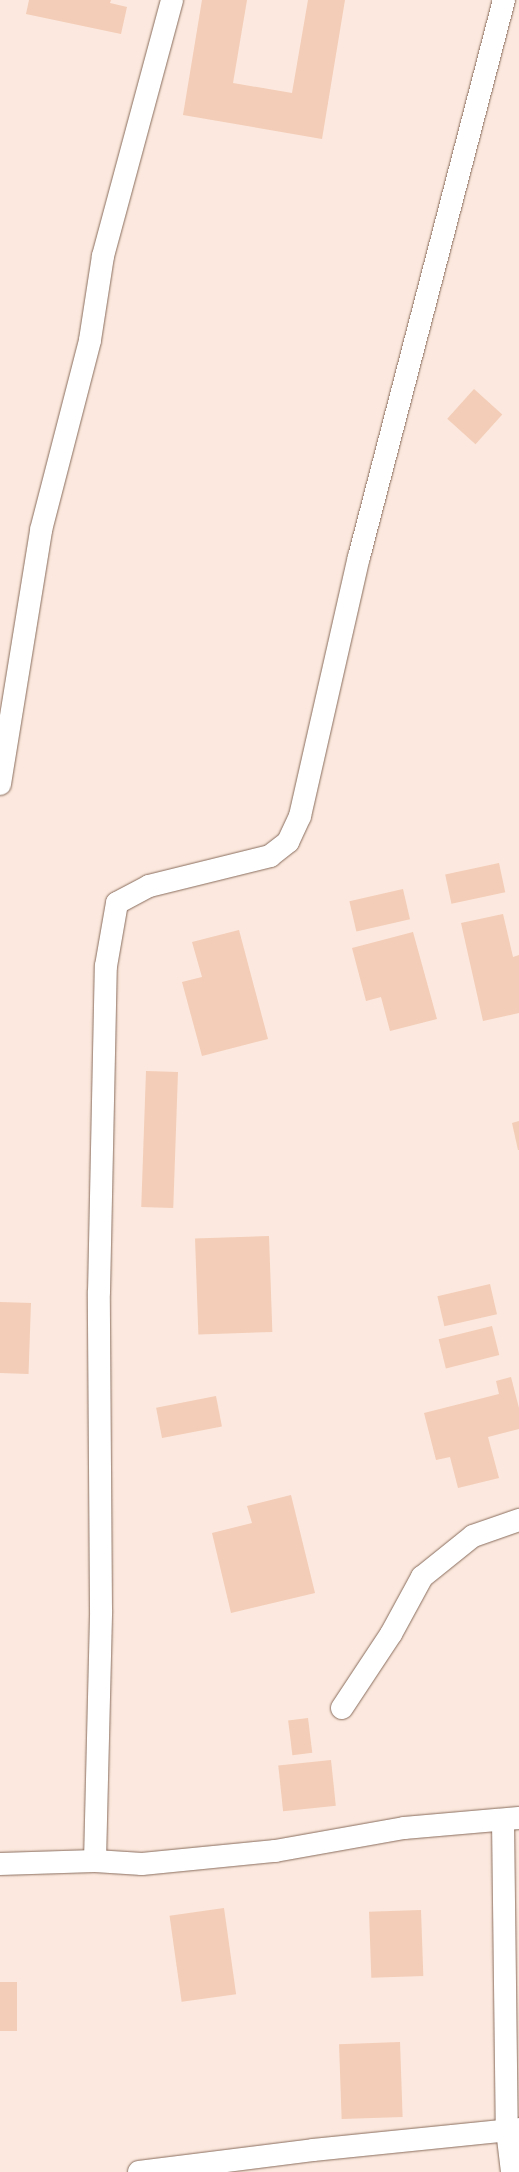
<!DOCTYPE html>
<style>
body{margin:0}
#map{position:relative;width:519px;height:2172px;overflow:hidden;background:#fce8de;font-family:"PT Sans",sans-serif}
div>[style]{position:absolute}
[style*='--x']{left:calc(var(--x)*1px);top:calc(var(--y)*1px);width:calc(var(--w)*1px);rotate:calc(var(--a)*1deg)}
.building>*{inset:0;background:#f3cdb7;transform-origin:0 0}
.roads{filter:drop-shadow(0 0 1px #886c5c) drop-shadow(0 0 1px #886c5c)}
.minor>*{height:22px;margin:-11px;padding:0 11px;transform-origin:11px;border-radius:11px;background:#fff}
span{translate:-50% -50%;white-space:nowrap;text-align:center;line-height:1.15;-webkit-text-stroke:3.5px #fafafa;paint-order:stroke}
</style>
<div id="map">
<div class="building">
<div style="clip-path:polygon(29px 0,111px 0,110px 3px,127px 7px,121px 34px,26px 14px)"></div>
<div style="clip-path:polygon(202px 0,247px 0,233px 83px,292px 93px,308px 0,345px 0,322px 139px,183px 115px)"></div>
<div style="left:474px;top:389px;width:38px;height:40px;rotate:42deg"></div>
<div style="left:499px;top:863px;width:30px;height:55px;rotate:78deg"></div>
<div style="left:403px;top:889px;width:31px;height:55px;rotate:77deg"></div>
<div style="clip-path:polygon(503px 914px,513px 957px,519px 955px,519px 1013px,483px 1021px,461px 923px)"></div>
<div style="clip-path:polygon(239px 930px,268px 1039px,202px 1056px,182px 982px,202px 977px,192px 942px)"></div>
<div style="clip-path:polygon(413px 932px,437px 1019px,390px 1031px,381px 997px,366px 1001px,352px 948px)"></div>
<div style="left:146px;top:1071px;width:32px;height:136px;rotate:2deg"></div>
<div style="clip-path:polygon(519px 1121px,519px 1150px,518px 1150px,512px 1123px)"></div>
<div style="left:269px;top:1236px;width:96px;height:74px;rotate:88deg"></div>
<div style="left:490px;top:1284px;width:31px;height:54px;rotate:77deg"></div>
<div style="left:0;top:1302px;width:31px;height:71px;rotate:2deg"></div>
<div style="left:492px;top:1326px;width:30px;height:55px;rotate:76deg"></div>
<div style="clip-path:polygon(511px 1377px,519px 1408px,519px 1429px,488px 1437px,499px 1478px,458px 1488px,450px 1457px,436px 1460px,424px 1413px,499px 1394px,496px 1381px)"></div>
<div style="left:216px;top:1396px;width:31px;height:61px;rotate:79deg"></div>
<div style="clip-path:polygon(291px 1495px,315px 1593px,231px 1613px,212px 1533px,252px 1523px,247px 1506px)"></div>
<div style="left:308px;top:1718px;width:35px;height:20px;rotate:83deg"></div>
<div style="left:331px;top:1760px;width:46px;height:53px;rotate:84deg"></div>
<div style="left:224px;top:1908px;width:87px;height:55px;rotate:82deg"></div>
<div style="left:421px;top:1910px;width:66px;height:52px;rotate:88deg"></div>
<div style="left:0;top:1982px;width:17px;height:49px"></div>
<div style="left:400px;top:2042px;width:75px;height:61px;rotate:88deg"></div>
</div>
<div class="roads">
<div class="minor">
<div style="--x:0;--y:784;--w:257;--a:-80.8"></div>
<div style="--x:41;--y:530;--w:196;--a:-75.5"></div>
<div style="--x:90;--y:340;--w:85;--a:-81.2"></div>
<div style="--x:103;--y:256;--w:265;--a:-74.9"></div>
<div style="--x:342;--y:1708;--w:89;--a:-56.5"></div>
<div style="--x:391;--y:1634;--w:65;--a:-61.5"></div>
<div style="--x:422;--y:1577;--w:65;--a:-38.8"></div>
<div style="--x:473;--y:1536;--w:49;--a:-19.2"></div>
<div style="--x:503;--y:1820;--w:310;--a:89.3"></div>
<div style="--x:507;--y:2130;--w:42;--a:83.2"></div>
<div style="--x:95;--y:1861;--w:251;--a:-88.6"></div>
<div style="--x:101;--y:1610;--w:318;--a:-90.4"></div>
<div style="--x:99;--y:1292;--w:326;--a:-88.8"></div>
<div style="--x:106;--y:966;--w:64;--a:-80.1"></div>
<div style="--x:117;--y:903;--w:36;--a:-28"></div>
<div style="--x:149;--y:886;--w:125;--a:-13.9"></div>
<div style="--x:270;--y:856;--w:23;--a:-38"></div>
<div style="--x:288;--y:842;--w:29;--a:-65"></div>
<div style="--x:300;--y:816;--w:266;--a:-77.2"></div>
<div style="--x:359;--y:557;--w:576;--a:-75.41"></div>
<div style="--x:0;--y:1864;--w:95;--a:-1.8"></div>
<div style="--x:95;--y:1861;--w:47;--a:3.7"></div>
<div style="--x:142;--y:1864;--w:134;--a:-5.6"></div>
<div style="--x:275;--y:1851;--w:131;--a:-10.1"></div>
<div style="--x:404;--y:1828;--w:115;--a:-5"></div>
<div style="--x:139;--y:2172;--w:175;--a:-7.2"></div>
<div style="--x:313;--y:2150;--w:207;--a:-5.8"></div>
</div>
</div>
</div>
